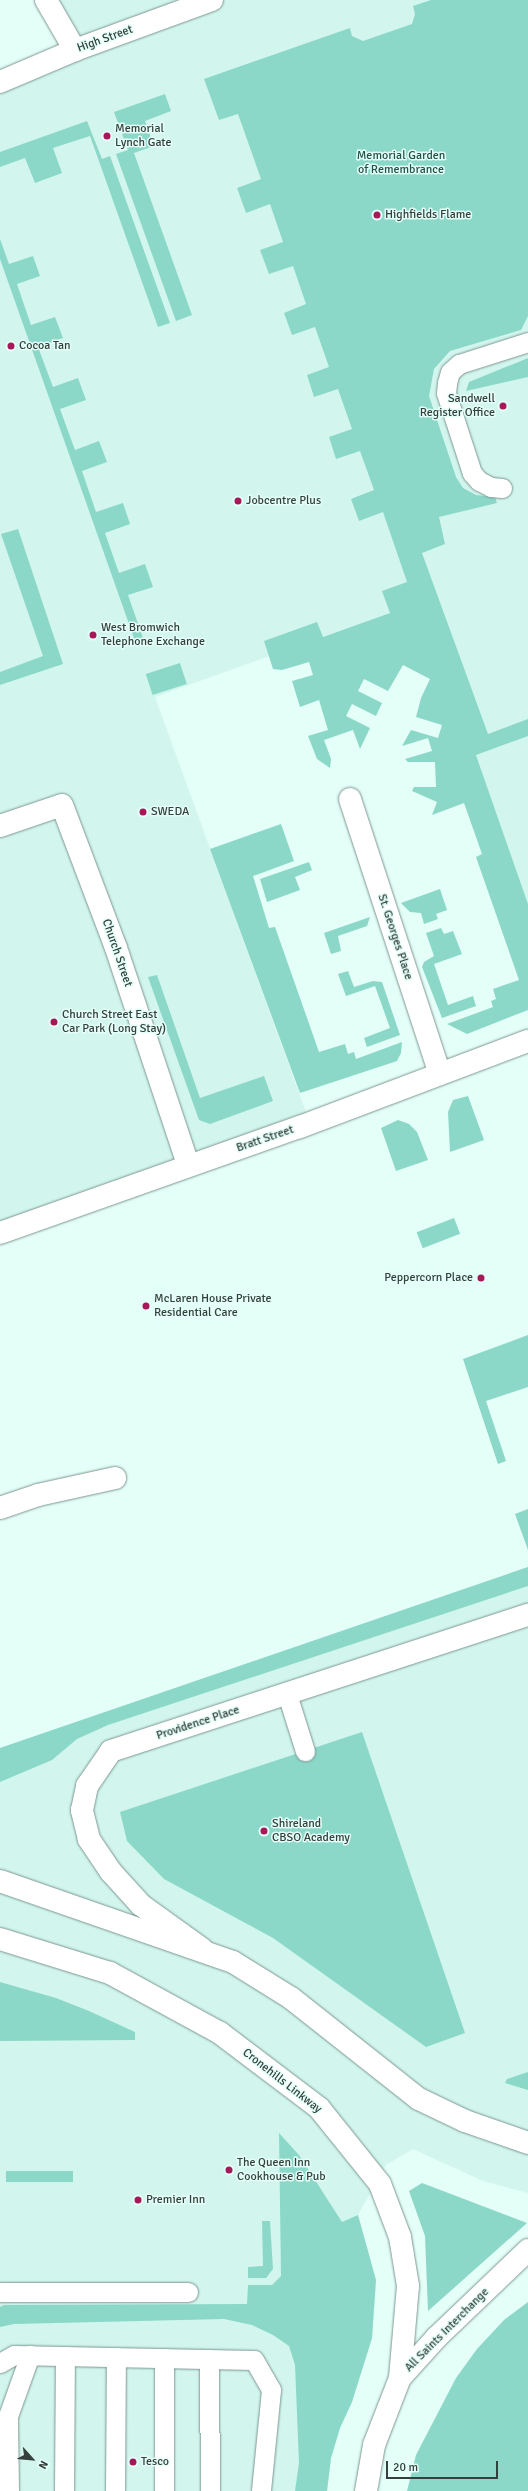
<!DOCTYPE html>
<style>
body{margin:0}
#map{position:relative;width:528px;height:2491px;overflow:hidden;background:#e4fef8;font-family:Signika,sans-serif}
div>[style]{position:absolute}
[style*='--x']{left:calc(var(--x)*1px);top:calc(var(--y)*1px);width:calc(var(--w)*1px);rotate:calc(var(--a)*1deg)}
.built>*{inset:0;background:#d2f6ee}
.green>*{inset:0;background:#8bd8c9;transform-origin:0 0}
.roads{filter:drop-shadow(0 0 1px #7d9691) drop-shadow(0 0 1px #7d9691)}
.lane>*{height:19px;margin:-9.5px;padding:0 9.5px;transform-origin:9.5px;border-radius:9.5px;background:#fff}
.street>*{height:22px;margin:-11px;padding:0 11px;transform-origin:11px;border-radius:11px;background:#fff}
.secondary>*{height:22px;margin:-11px;padding:0 11px;transform-origin:11px;border-radius:11px;background:#fff}
.highway>*{height:22px;margin:-11px;padding:0 11px;transform-origin:11px;border-radius:11px;background:#fff}
.dots>*{width:11px;height:11px;translate:-50% -50%;box-sizing:border-box;border:2px solid #e4fef8;border-radius:50%}
span{translate:-50% -50%;white-space:nowrap;text-align:center;line-height:1.15;-webkit-text-stroke:3px #e4fef8;paint-order:stroke}
.street-label{font-size:12px;color:#35403d}
.poi-label{font-size:12px;color:#35403d}
.left{translate:0 -50%;text-align:left}
.right{translate:-100% -50%;text-align:right}
.park-label{font-size:12px;color:#20524a}
.north{position:absolute;left:12px;top:2439px;width:40px;height:40px;-webkit-text-stroke:3px #e4fef8;paint-order:stroke;rotate:117deg;font-size:11px;font-weight:700;line-height:16px;text-align:center;color:#35403d}
.north::after{content:'';display:block;margin:auto;width:14px;height:18px;background:#35403d;clip-path:polygon(50% 0,100% 100%,50% 72%,0 100%)}
.scale{position:absolute;left:386px;top:2461px;width:112px;height:18px;box-sizing:border-box;border:2px solid #35403d;border-top:0;padding-left:5px;font-size:12px;line-height:14px;white-space:nowrap;color:#35403d;-webkit-text-stroke:3px #e4fef8;paint-order:stroke}
</style>
<div id="map">
<div class="built">
<div style="clip-path:polygon(46px 0,528px 0,528px 904px,476px 755px,390px 613px,155px 697px,310px 1123px,0 1233px,0 82px,74px 50px)"></div>
<div style="clip-path:polygon(528px 1567px,528px 2193px,483px 2181px,413px 2149px,386px 2165px,358px 2215px,376px 2280px,372px 2338px,352px 2402px,340px 2428px,331px 2458px,327px 2491px,0 2491px,0 1748px)"></div>
</div>
<div class="green">
<div style="clip-path:polygon(431px 0,528px 0,528px 316px,521px 330px,450px 351px,434px 369px,429px 396px,456px 477px,463px 488px,476px 495px,495px 497px,497px 503px,439px 517px,445px 544px,422px 553px,488px 734px,528px 719px,528px 736px,476px 755px,528px 904px,528px 1010px,467px 1034px,447px 1024px,493px 1007px,491px 1001px,496px 999px,493px 989px,519px 980px,476px 857px,482px 854px,464px 803px,432px 815px,437px 802px,412px 791px,414px 787px,436px 787px,435px 762px,408px 762px,405px 759px,432px 751px,428px 738px,402px 746px,411px 730px,438px 738px,442px 725px,416px 717px,421px 698px,430px 679px,403px 665px,388px 691px,364px 679px,358px 691px,382px 703px,376px 716px,352px 704px,346px 716px,370px 728px,360px 749px,353px 730px,324px 740px,331px 759px,330px 768px,317px 759px,308px 736px,328px 730px,319px 700px,300px 707px,292px 681px,313px 675px,309px 662px,282px 670px,273px 669px,264px 641px,317px 622px,323px 637px,390px 613px,382px 591px,407px 582px,383px 512px,359px 521px,351px 499px,374px 490px,360px 451px,336px 459px,329px 437px,352px 429px,338px 389px,314px 397px,307px 375px,329px 367px,315px 327px,292px 335px,284px 313px,306px 304px,293px 266px,269px 274px,260px 250px,283px 242px,270px 204px,246px 213px,237px 188px,261px 179px,238px 114px,219px 120px,204px 79px,350px 28px,352px 36px,363px 41px,412px 24px,415px 14px,413px 6px)"></div>
<div style="clip-path:polygon(165px 94px,171px 111px,145px 121px,154px 146px,134px 153px,192px 315px,176px 321px,116px 154px,128px 150px,114px 112px)"></div>
<div style="clip-path:polygon(87px 121px,102px 159px,110px 156px,170px 323px,158px 327px,90px 136px,53px 148px,62px 173px,35px 183px,25px 158px,0 167px,0 152px)"></div>
<div style="clip-path:polygon(0 239px,9px 264px,33px 256px,40px 276px,17px 284px,31px 325px,55px 317px,63px 338px,38px 347px,53px 387px,78px 378px,86px 400px,60px 409px,75px 450px,99px 441px,107px 462px,82px 471px,96px 512px,123px 503px,130px 524px,105px 533px,119px 573px,145px 564px,153px 587px,128px 595px,143px 638px,135px 641px,0 259px)"></div>
<div style="clip-path:polygon(528px 358px,528px 377px,466px 391px,469px 382px)"></div>
<div style="clip-path:polygon(18px 529px,63px 664px,0 685px,0 672px,43px 656px,1px 534px)"></div>
<div style="left:180px;top:663px;width:22px;height:36px;rotate:72deg"></div>
<div style="clip-path:polygon(281px 824px,294px 861px,253px 876px,269px 928px,275px 927px,319px 1052px,345px 1044px,348px 1054px,354px 1052px,356px 1059px,402px 1042px,401px 1053px,397px 1061px,300px 1093px,210px 849px)"></div>
<div style="clip-path:polygon(309px 862px,312px 870px,295px 877px,300px 890px,267px 902px,260px 879px)"></div>
<div style="clip-path:polygon(440px 889px,447px 910px,436px 914px,438px 919px,424px 924px,421px 913px,410px 912px,401px 903px)"></div>
<div style="clip-path:polygon(370px 917px,367px 926px,338px 936px,341px 951px,331px 954px,324px 933px)"></div>
<div style="clip-path:polygon(441px 928px,444px 934px,453px 931px,462px 954px,434px 964px,448px 1005px,473px 996px,476px 1006px,442px 1018px,422px 967px,424px 962px,434px 956px,426px 933px)"></div>
<div style="clip-path:polygon(348px 971px,354px 987px,373px 981px,382px 982px,400px 1035px,367px 1047px,364px 1038px,390px 1028px,375px 986px,346px 996px,338px 974px)"></div>
<div style="clip-path:polygon(157px 975px,200px 1098px,264px 1076px,273px 1101px,210px 1124px,199px 1120px,148px 977px)"></div>
<div style="clip-path:polygon(468px 1096px,484px 1140px,450px 1152px,448px 1112px,453px 1100px)"></div>
<div style="clip-path:polygon(398px 1120px,409px 1124px,417px 1132px,428px 1160px,396px 1171px,381px 1128px)"></div>
<div style="left:454px;top:1218px;width:17px;height:40px;rotate:69deg"></div>
<div style="clip-path:polygon(528px 1335px,528px 1387px,486px 1401px,506px 1461px,498px 1464px,463px 1359px)"></div>
<div style="clip-path:polygon(528px 1509px,528px 1550px,515px 1514px)"></div>
<div style="clip-path:polygon(528px 1567px,528px 1586px,108px 1725px,77px 1739px,52px 1760px,0 1782px,0 1748px)"></div>
<div style="clip-path:polygon(362px 1732px,465px 2033px,426px 2047px,273px 1938px,164px 1879px,127px 1841px,120px 1812px)"></div>
<div style="clip-path:polygon(0 1982px,56px 1998px,89px 2011px,135px 2032px,135px 2040px,0 2041px)"></div>
<div style="clip-path:polygon(528px 2072px,528px 2090px,505px 2083px,507px 2079px)"></div>
<div style="clip-path:polygon(279px 2133px,299px 2155px,342px 2222px,358px 2215px,376px 2280px,372px 2338px,352px 2402px,340px 2428px,331px 2458px,327px 2491px,295px 2491px,299px 2463px,295px 2365px,289px 2346px,273px 2335px,252px 2325px,224px 2319px,14px 2324px,0 2327px,0 2307px,4px 2305px,247px 2304px,248px 2285px,272px 2285px,281px 2276px)"></div>
<div style="left:6px;top:2171px;width:67px;height:11px"></div>
<div style="clip-path:polygon(422px 2183px,527px 2223px,428px 2311px,425px 2236px,409px 2191px)"></div>
<div style="clip-path:polygon(262px 2221px,270px 2221px,273px 2269px,266px 2278px,248px 2278px,248px 2267px,263px 2266px)"></div>
<div style="clip-path:polygon(528px 2302px,528px 2491px,407px 2491px,416px 2455px,456px 2378px,477px 2349px,504px 2320px)"></div>
</div>
<div class="roads">
<div class="lane">
<div style="--x:502;--y:488;--w:11;--a:-175"></div>
<div style="--x:491;--y:487;--w:13;--a:-153"></div>
<div style="--x:479;--y:481;--w:11;--a:-131"></div>
<div style="--x:472;--y:473;--w:84;--a:-108"></div>
<div style="--x:446;--y:393;--w:10;--a:-84"></div>
<div style="--x:447;--y:383;--w:11;--a:-75"></div>
<div style="--x:450;--y:372;--w:12;--a:-42"></div>
<div style="--x:459;--y:364;--w:72;--a:-17.7"></div>
<div style="--x:287;--y:1694;--w:60;--a:72.5"></div>
<div style="--x:0;--y:2292;--w:188;--a:0"></div>
<div style="--x:209;--y:2359;--w:132;--a:89.6"></div>
<div style="--x:0;--y:2363;--w:16;--a:-30"></div>
<div style="--x:14;--y:2355;--w:240;--a:1.2"></div>
<div style="--x:254;--y:2360;--w:34;--a:60"></div>
<div style="--x:271;--y:2390;--w:101;--a:95.7"></div>
<div style="--x:9;--y:2491;--w:75;--a:-90.8"></div>
<div style="--x:8;--y:2416;--w:65;--a:-70.2"></div>
<div style="--x:64;--y:2491;--w:135;--a:-89.6"></div>
<div style="--x:115;--y:2491;--w:134;--a:-89.6"></div>
<div style="--x:164;--y:2491;--w:133;--a:-90"></div>
</div>
<div class="street">
<div style="--x:46;--y:0;--w:58;--a:59.9"></div>
<div style="--x:350;--y:799;--w:289;--a:71.9"></div>
<div style="--x:0;--y:826;--w:65;--a:-18.7"></div>
<div style="--x:62;--y:805;--w:153;--a:69.3"></div>
<div style="--x:116;--y:948;--w:229;--a:71.6"></div>
<div style="--x:0;--y:1233;--w:318;--a:-19.5"></div>
<div style="--x:300;--y:1127;--w:244;--a:-20.7"></div>
<div style="--x:0;--y:1508;--w:40;--a:-18.9"></div>
<div style="--x:38;--y:1495;--w:79;--a:-12.4"></div>
<div style="--x:202;--y:1949;--w:75;--a:-144.2"></div>
<div style="--x:141;--y:1905;--w:45;--a:-132.3"></div>
<div style="--x:111;--y:1872;--w:40;--a:-124"></div>
<div style="--x:89;--y:1839;--w:30;--a:-104"></div>
<div style="--x:82;--y:1810;--w:25;--a:-78"></div>
<div style="--x:87;--y:1786;--w:42;--a:-55.6"></div>
<div style="--x:111;--y:1751;--w:439;--a:-18.1"></div>
</div>
<div class="secondary">
<div style="--x:0;--y:82;--w:82;--a:-23.1"></div>
<div style="--x:75;--y:50;--w:146;--a:-20.1"></div>
<div style="--x:0;--y:1881;--w:247;--a:19.2"></div>
<div style="--x:233;--y:1962;--w:68;--a:31.8"></div>
<div style="--x:291;--y:1998;--w:163;--a:38.3"></div>
<div style="--x:419;--y:2099;--w:51;--a:25.6"></div>
<div style="--x:465;--y:2121;--w:67;--a:19.2"></div>
<div style="--x:0;--y:1939;--w:115;--a:17.2"></div>
<div style="--x:110;--y:1973;--w:125;--a:28.6"></div>
<div style="--x:220;--y:2033;--w:124;--a:37.1"></div>
<div style="--x:319;--y:2108;--w:97;--a:51.2"></div>
<div style="--x:380;--y:2184;--w:57;--a:69.3"></div>
<div style="--x:400;--y:2237;--w:50;--a:80.7"></div>
<div style="--x:408;--y:2286;--w:92;--a:95"></div>
</div>
<div class="highway">
<div style="--x:366;--y:2491;--w:47;--a:-80.1"></div>
<div style="--x:374;--y:2445;--w:72;--a:-68.8"></div>
<div style="--x:400;--y:2378;--w:55;--a:-47.9"></div>
<div style="--x:437;--y:2337;--w:126;--a:-43.7"></div>
</div>
</div>
<div class="dots">
<div style="left:107px;top:136px;background:#a71859"></div>
<div style="left:377px;top:215px;background:#a71859"></div>
<div style="left:11px;top:346px;background:#a71859"></div>
<div style="left:503px;top:406px;background:#a71859"></div>
<div style="left:238px;top:501px;background:#a71859"></div>
<div style="left:93px;top:635px;background:#a71859"></div>
<div style="left:143px;top:812px;background:#a71859"></div>
<div style="left:54px;top:1022px;background:#a71859"></div>
<div style="left:481px;top:1278px;background:#a71859"></div>
<div style="left:146px;top:1306px;background:#a71859"></div>
<div style="left:264px;top:1831px;background:#a71859"></div>
<div style="left:229px;top:2170px;background:#a71859"></div>
<div style="left:138px;top:2200px;background:#a71859"></div>
<div style="left:133px;top:2462px;background:#a71859"></div>
</div>
<div class="street-label">
<span style="left:105px;top:39px;rotate:-20deg">High Street</span>
<span style="left:395px;top:937px;rotate:72deg">St. Georges Place</span>
<span style="left:117px;top:953px;rotate:71deg">Church Street</span>
<span style="left:265px;top:1139px;rotate:-19deg">Bratt Street</span>
<span style="left:198px;top:1723px;rotate:-18deg">Providence Place</span>
<span style="left:282px;top:2081px;rotate:38deg">Cronehills Linkway</span>
<span style="left:447px;top:2330px;rotate:-45deg">All Saints Interchange</span>
</div>
<div class="poi-label">
<span class="left" style="left:115px;top:136px">Memorial<br>Lynch Gate</span>
<span class="left" style="left:385px;top:215px">Highfields Flame</span>
<span class="left" style="left:19px;top:346px">Cocoa Tan</span>
<span class="right" style="left:495px;top:406px">Sandwell<br>Register Office</span>
<span class="left" style="left:246px;top:501px">Jobcentre Plus</span>
<span class="left" style="left:101px;top:635px">West Bromwich<br>Telephone Exchange</span>
<span class="left" style="left:151px;top:812px">SWEDA</span>
<span class="left" style="left:62px;top:1022px">Church Street East<br>Car Park (Long Stay)</span>
<span class="right" style="left:473px;top:1278px">Peppercorn Place</span>
<span class="left" style="left:154px;top:1306px">McLaren House Private<br>Residential Care</span>
<span class="left" style="left:272px;top:1831px">Shireland<br>CBSO Academy</span>
<span class="left" style="left:237px;top:2170px">The Queen Inn<br>Cookhouse &amp; Pub</span>
<span class="left" style="left:146px;top:2200px">Premier Inn</span>
<span class="left" style="left:141px;top:2462px">Tesco</span>
</div>
<div class="park-label">
<span style="left:401px;top:163px">Memorial Garden<br>of Remembrance</span>
</div>
<div class="north">N</div>
<div class="scale">20 m</div>
</div>
